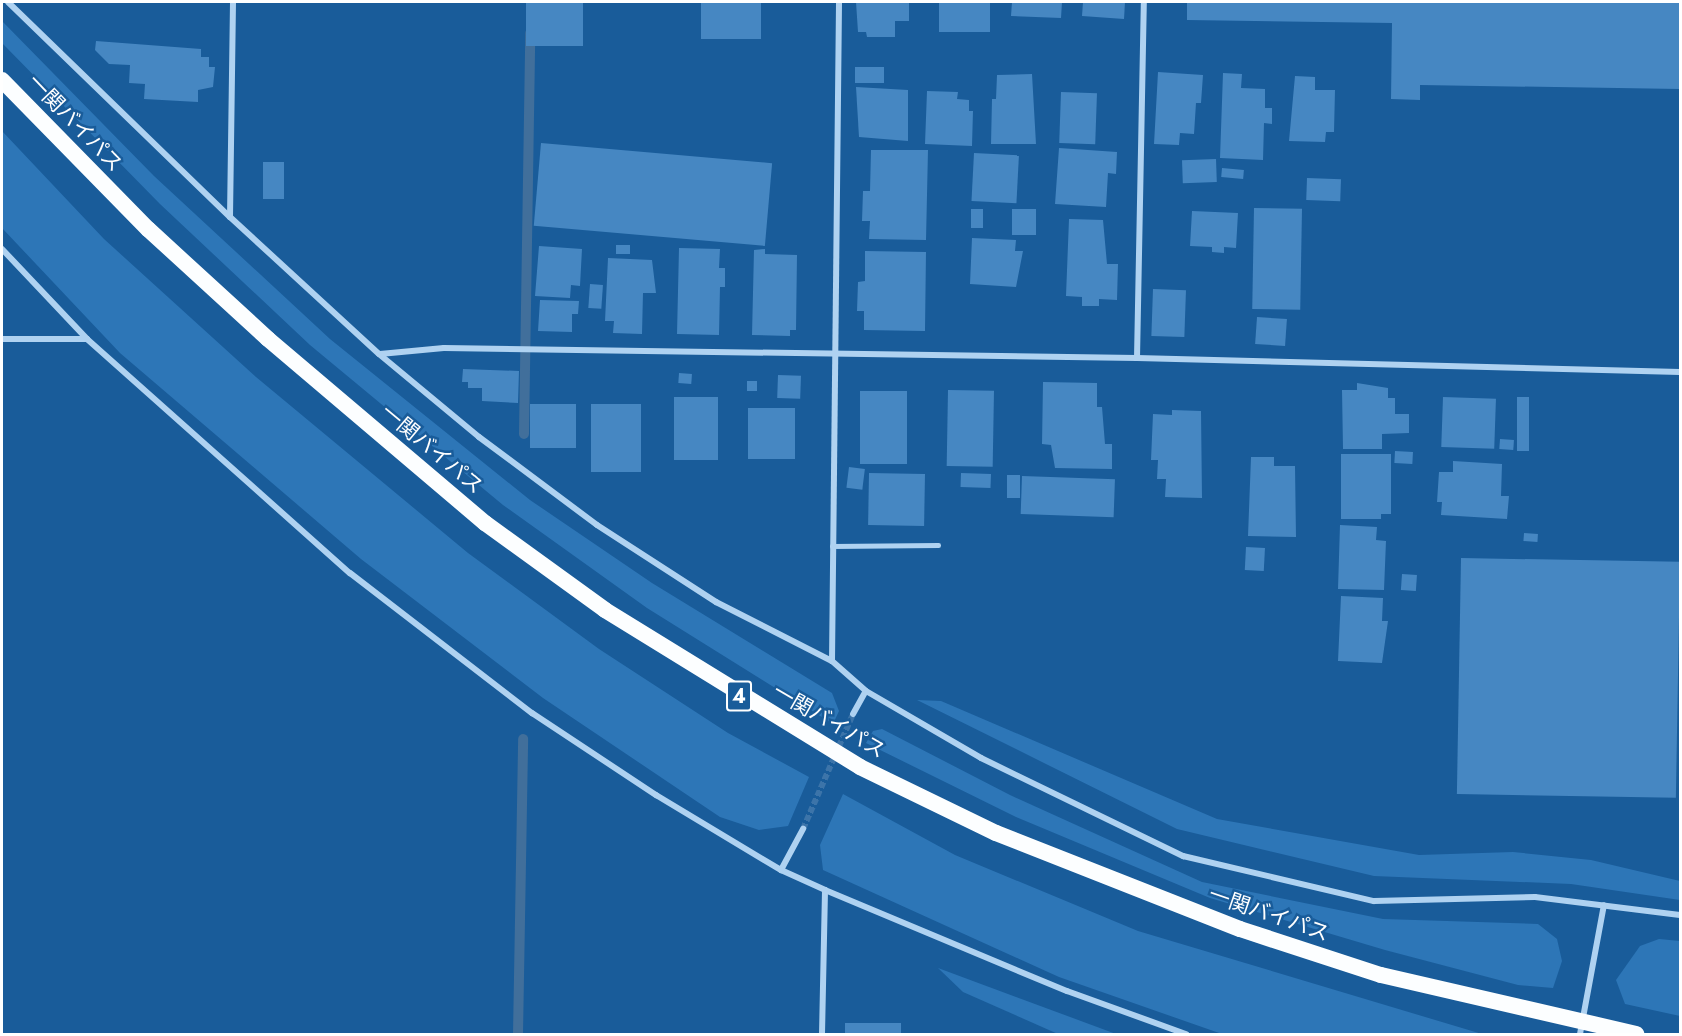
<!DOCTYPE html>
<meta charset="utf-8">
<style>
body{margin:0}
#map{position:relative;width:1682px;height:1036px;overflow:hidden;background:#195c9a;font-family:Jost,"Noto Sans JP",sans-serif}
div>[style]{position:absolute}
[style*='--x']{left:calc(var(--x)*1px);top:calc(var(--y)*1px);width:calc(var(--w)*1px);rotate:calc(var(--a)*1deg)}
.green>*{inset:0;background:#2d76b7}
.stream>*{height:10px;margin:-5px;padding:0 5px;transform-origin:5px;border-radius:5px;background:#416f9b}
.building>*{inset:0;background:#4687c2;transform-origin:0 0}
.minor-tunnel>*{height:6px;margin-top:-3px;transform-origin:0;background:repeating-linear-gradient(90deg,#3c74a9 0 6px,transparent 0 9px)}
.service>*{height:4.5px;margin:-2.25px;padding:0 2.25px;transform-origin:2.25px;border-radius:2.25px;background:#afd2f1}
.minor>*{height:6px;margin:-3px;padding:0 3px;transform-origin:3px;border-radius:3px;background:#afd2f1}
.trunk>*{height:16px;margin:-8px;padding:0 8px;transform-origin:8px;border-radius:8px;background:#fcfeff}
span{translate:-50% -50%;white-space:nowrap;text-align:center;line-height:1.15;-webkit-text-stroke:5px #195c9a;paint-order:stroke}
.shield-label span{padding:2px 4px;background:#195c9a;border:2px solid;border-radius:4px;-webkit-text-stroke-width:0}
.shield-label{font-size:20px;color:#fff;font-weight:700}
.street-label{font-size:21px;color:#fff}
.frame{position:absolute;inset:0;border:3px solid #fff;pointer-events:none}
</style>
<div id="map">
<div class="green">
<div style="clip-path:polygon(2px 21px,154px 176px,330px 339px,530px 500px,652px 583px,832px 693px,839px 711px,833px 724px,647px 608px,503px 505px,310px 345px,160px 204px,2px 43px)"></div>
<div style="clip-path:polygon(2px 131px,104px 239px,256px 377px,468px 553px,599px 649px,728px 733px,809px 777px,788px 826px,759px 830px,720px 817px,543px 698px,361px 559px,120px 353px,2px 228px)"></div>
<div style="clip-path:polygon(917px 700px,941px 701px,1217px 819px,1419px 855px,1513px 852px,1591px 860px,1680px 881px,1680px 900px,1571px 884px,1374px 876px,1177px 829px)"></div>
<div style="clip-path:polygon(882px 729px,1010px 795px,1202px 882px,1383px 919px,1538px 924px,1557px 939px,1562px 961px,1553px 988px,1518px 985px,1385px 950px,1210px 898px,1016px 817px,866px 743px,873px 731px)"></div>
<div style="clip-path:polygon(843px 794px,955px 855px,1138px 931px,1482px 1034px,1222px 1034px,1059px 977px,823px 870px,820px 845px)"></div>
<div style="clip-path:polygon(1659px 939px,1680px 941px,1680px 1016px,1625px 1004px,1616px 980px,1640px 946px)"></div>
<div style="clip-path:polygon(938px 968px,1116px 1034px,1058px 1034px,963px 992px)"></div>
</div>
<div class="stream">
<div style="--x:524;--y:434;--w:401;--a:-89.1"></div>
<div style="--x:518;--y:1034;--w:295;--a:-89"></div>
</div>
<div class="building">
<div style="left:526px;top:2px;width:57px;height:44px"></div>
<div style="left:701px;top:2px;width:60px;height:37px"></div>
<div style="clip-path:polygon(856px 2px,909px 2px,909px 21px,895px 21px,895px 37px,867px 37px,866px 32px,858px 32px)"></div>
<div style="left:939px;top:2px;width:51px;height:30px"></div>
<div style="clip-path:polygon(1012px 2px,1062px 2px,1061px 18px,1011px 16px)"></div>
<div style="clip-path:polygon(1083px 2px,1125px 2px,1124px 19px,1082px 16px)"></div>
<div style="clip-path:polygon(1187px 2px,1680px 2px,1680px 89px,1420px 85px,1420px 100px,1391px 99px,1392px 23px,1187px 20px)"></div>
<div style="clip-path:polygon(96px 41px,201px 49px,201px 57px,209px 57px,209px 67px,215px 67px,213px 87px,198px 90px,198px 102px,144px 99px,145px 84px,129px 83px,130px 65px,109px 64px,95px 50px)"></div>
<div style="left:855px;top:67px;width:29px;height:16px"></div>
<div style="clip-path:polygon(1158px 72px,1203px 75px,1201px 103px,1196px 103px,1194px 134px,1180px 133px,1179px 145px,1154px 144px)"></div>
<div style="clip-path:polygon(1223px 73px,1242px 74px,1241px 88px,1265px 89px,1265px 108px,1272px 108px,1272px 124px,1264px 123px,1263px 160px,1220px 158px)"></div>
<div style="clip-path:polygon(1032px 74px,1036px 144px,991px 144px,992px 99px,996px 99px,997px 75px)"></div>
<div style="clip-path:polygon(1295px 76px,1315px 77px,1315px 90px,1335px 90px,1334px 132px,1326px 132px,1325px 142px,1289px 141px)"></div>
<div style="clip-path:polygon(856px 87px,908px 90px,908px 141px,859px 137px)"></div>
<div style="clip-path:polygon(927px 91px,958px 92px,957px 99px,969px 100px,969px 111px,973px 111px,972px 146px,925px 144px)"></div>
<div style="left:1061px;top:92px;width:36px;height:51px;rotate:2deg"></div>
<div style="left:541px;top:143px;width:232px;height:83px;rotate:5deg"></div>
<div style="clip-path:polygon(1059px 148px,1117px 152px,1116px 174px,1108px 173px,1106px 207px,1055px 204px)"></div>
<div style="clip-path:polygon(871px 150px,928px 150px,926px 240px,869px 239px,870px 221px,862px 221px,863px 191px,870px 191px)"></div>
<div style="left:974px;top:153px;width:45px;height:48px;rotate:3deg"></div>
<div style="left:1216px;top:159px;width:23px;height:34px;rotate:88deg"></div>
<div style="left:263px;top:162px;width:21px;height:37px"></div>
<div style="left:1222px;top:168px;width:22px;height:9px;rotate:5deg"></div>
<div style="left:1307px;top:178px;width:34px;height:22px;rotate:2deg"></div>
<div style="left:1254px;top:208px;width:48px;height:101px;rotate:1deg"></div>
<div style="left:971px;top:209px;width:12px;height:19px"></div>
<div style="left:1012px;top:209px;width:24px;height:26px"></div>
<div style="clip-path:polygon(1192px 211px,1238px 213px,1236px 248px,1224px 247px,1224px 253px,1212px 252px,1212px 247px,1190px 246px)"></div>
<div style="clip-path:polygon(1069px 219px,1103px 220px,1107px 264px,1118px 264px,1117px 300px,1099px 299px,1099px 306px,1082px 306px,1082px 297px,1066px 296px)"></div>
<div style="clip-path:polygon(972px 238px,1016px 240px,1015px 251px,1023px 251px,1016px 287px,970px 284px)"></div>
<div style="left:616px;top:245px;width:14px;height:9px"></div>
<div style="clip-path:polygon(539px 246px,582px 249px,580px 286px,571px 285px,570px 298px,535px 296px)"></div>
<div style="clip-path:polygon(679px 248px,720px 249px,719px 268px,725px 268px,725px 287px,720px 287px,719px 335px,677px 334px)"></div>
<div style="clip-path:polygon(765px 249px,765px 254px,797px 255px,796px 330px,790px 330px,790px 336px,752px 335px,754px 250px)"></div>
<div style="clip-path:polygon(865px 251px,926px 252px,925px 331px,864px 330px,864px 311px,857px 311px,858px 282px,865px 281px)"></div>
<div style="clip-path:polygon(608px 258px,652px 260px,656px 293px,643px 293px,642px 334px,613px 333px,614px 321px,605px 321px)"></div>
<div style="left:590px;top:284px;width:13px;height:24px;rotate:4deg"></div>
<div style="left:1153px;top:289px;width:33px;height:47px;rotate:2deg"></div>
<div style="clip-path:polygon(540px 300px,579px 301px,578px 314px,572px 314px,572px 332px,538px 331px)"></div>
<div style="left:1257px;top:317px;width:30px;height:27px;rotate:4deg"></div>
<div style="clip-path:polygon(463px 369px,519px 371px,518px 403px,482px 401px,482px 388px,468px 388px,468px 382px,462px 382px)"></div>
<div style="left:679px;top:373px;width:13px;height:10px;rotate:4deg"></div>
<div style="left:778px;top:375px;width:23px;height:23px;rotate:2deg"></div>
<div style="left:747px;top:381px;width:10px;height:10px"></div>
<div style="clip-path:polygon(1043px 382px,1097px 383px,1097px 407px,1102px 407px,1105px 444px,1112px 444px,1112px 469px,1055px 468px,1051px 445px,1042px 444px)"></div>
<div style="clip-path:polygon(1357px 383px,1388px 388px,1388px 398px,1395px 398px,1395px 414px,1409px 414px,1409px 433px,1382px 434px,1382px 449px,1343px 449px,1342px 390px,1357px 390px)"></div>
<div style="left:948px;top:390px;width:46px;height:76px;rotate:1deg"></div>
<div style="left:860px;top:391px;width:47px;height:73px"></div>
<div style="left:674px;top:397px;width:44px;height:63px"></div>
<div style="left:1443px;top:397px;width:53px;height:50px;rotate:2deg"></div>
<div style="left:1517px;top:397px;width:12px;height:54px"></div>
<div style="left:576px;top:404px;width:44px;height:46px;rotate:90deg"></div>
<div style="left:591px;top:404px;width:50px;height:68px"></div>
<div style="left:748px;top:408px;width:47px;height:51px"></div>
<div style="clip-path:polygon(1172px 410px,1201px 411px,1202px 498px,1165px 497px,1166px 479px,1157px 479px,1158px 460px,1151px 460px,1153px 414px,1172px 415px)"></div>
<div style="left:1500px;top:439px;width:14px;height:10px;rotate:4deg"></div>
<div style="left:1395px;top:451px;width:18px;height:12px;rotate:3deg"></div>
<div style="clip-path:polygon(1341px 454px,1391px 454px,1391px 514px,1381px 514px,1381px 519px,1341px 519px)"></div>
<div style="clip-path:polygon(1251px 457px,1274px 457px,1274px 466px,1295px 466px,1296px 537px,1248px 536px)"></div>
<div style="clip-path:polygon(1453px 461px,1502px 464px,1501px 496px,1509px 496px,1507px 519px,1441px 515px,1442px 502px,1437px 502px,1439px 472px,1453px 472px)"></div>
<div style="left:849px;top:467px;width:16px;height:21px;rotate:7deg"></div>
<div style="left:869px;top:473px;width:56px;height:52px;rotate:1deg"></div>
<div style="left:961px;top:473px;width:30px;height:14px;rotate:2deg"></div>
<div style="left:1007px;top:475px;width:13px;height:23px"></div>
<div style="left:1022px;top:476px;width:93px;height:38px;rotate:2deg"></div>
<div style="clip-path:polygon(1340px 525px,1377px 527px,1376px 540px,1386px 541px,1384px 590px,1338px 589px)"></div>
<div style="left:1524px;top:533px;width:14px;height:8px;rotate:4deg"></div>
<div style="left:1246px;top:547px;width:19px;height:23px;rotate:3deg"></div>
<div style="left:1461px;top:558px;width:219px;height:236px;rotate:1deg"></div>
<div style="left:1402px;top:574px;width:15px;height:16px;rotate:4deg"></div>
<div style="clip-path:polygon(1341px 596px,1383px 598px,1382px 621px,1388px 621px,1382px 663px,1338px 661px)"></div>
<div style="left:845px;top:1023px;width:56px;height:11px"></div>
</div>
<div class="minor-tunnel">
<div style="--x:803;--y:829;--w:125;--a:-66.5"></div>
</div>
<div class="service">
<div style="--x:832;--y:546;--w:106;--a:-0.5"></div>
</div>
<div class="minor">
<div style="--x:8;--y:2;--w:309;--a:44.1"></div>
<div style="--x:230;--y:217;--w:202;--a:42.6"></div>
<div style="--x:379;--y:354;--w:130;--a:39.7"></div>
<div style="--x:479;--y:437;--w:147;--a:36.7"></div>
<div style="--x:597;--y:525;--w:142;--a:32.9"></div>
<div style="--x:716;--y:602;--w:130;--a:27"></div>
<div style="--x:832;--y:661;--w:45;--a:41.4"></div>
<div style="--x:866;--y:691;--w:133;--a:30.2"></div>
<div style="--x:981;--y:758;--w:225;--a:25.9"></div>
<div style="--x:1183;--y:856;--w:196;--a:13.3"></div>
<div style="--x:1374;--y:901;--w:161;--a:-1.4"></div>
<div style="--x:1535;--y:897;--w:146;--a:7.1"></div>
<div style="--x:230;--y:217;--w:215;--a:-89.2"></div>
<div style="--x:2;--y:249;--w:124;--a:46.6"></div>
<div style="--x:87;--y:339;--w:352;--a:41.7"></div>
<div style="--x:350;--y:573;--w:230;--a:37.6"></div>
<div style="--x:532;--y:713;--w:149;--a:33.5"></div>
<div style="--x:656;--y:795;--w:146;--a:31"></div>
<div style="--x:781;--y:870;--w:48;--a:24.4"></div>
<div style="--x:825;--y:890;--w:262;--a:22.7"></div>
<div style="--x:1067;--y:991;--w:127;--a:19.9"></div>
<div style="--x:2;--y:339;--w:85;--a:0"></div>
<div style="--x:380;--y:354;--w:64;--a:-5.4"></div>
<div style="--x:444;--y:348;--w:693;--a:0.83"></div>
<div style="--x:1137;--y:358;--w:543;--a:1.48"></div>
<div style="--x:1137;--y:358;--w:356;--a:-88.9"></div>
<div style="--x:832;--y:661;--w:659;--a:-89.39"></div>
<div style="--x:853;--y:714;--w:26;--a:-61"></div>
<div style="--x:781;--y:870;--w:47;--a:-61.8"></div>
<div style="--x:822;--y:1034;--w:144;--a:-88.8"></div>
<div style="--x:1580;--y:1034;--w:131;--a:-79.5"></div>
</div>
<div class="trunk">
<div style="--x:2;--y:80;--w:209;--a:45.6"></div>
<div style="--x:148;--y:229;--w:163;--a:42.5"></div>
<div style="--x:268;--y:339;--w:285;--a:40.3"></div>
<div style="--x:485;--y:523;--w:148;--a:35.9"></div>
<div style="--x:605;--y:610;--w:299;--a:31.6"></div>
<div style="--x:860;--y:767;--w:151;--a:25.9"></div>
<div style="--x:996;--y:833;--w:262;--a:21.5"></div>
<div style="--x:1240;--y:929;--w:148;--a:18.1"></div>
<div style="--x:1381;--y:975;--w:262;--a:13"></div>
</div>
<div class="shield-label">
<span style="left:739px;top:696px">4</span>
</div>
<div class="street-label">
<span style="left:75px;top:123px;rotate:46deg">一関バイパス</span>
<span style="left:432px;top:449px;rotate:40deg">一関バイパス</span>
<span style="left:829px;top:721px;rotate:30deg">一関バイパス</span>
<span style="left:1269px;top:914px;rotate:19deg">一関バイパス</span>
</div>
<div class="frame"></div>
</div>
